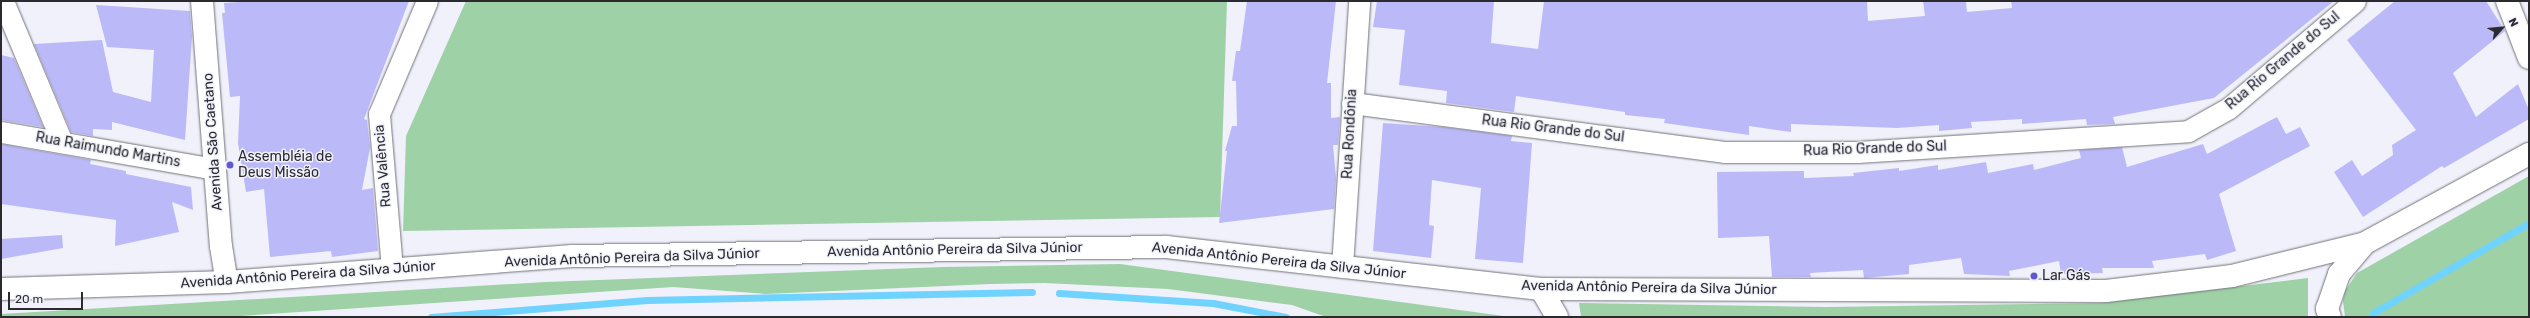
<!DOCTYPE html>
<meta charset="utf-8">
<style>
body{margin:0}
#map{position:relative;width:2530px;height:318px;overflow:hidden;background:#f1f1fb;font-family:Rubik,sans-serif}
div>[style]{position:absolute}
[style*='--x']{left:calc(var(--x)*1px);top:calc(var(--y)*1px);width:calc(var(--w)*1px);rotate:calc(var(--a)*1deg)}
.green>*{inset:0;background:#9ed1a5}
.stream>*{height:7px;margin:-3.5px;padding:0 3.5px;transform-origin:3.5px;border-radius:3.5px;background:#70d3fe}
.building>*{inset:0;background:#bbb9f8}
.roads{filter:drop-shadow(0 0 1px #717179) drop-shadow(0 0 1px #717179)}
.street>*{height:21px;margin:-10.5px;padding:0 10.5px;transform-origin:10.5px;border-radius:10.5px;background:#fff}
.secondary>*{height:22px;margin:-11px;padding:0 11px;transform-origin:11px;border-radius:11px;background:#fff}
.dots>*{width:11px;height:11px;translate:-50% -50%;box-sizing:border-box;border:2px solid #f1f1fb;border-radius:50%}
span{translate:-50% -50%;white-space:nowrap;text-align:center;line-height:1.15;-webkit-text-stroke:3px #f1f1fb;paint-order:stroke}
.street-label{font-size:14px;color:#2b2b2f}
.poi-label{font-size:14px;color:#2b2b2f}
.left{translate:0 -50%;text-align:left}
.frame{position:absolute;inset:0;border:2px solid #2b2b2f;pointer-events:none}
.north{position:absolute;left:2482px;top:8px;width:40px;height:40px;-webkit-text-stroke:3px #f1f1fb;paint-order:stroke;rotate:63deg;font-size:11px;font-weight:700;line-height:16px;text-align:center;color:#2b2b2f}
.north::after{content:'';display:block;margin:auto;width:14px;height:18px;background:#2b2b2f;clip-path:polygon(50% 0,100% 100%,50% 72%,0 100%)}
.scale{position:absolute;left:8px;top:292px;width:75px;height:18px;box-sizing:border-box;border:2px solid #2b2b2f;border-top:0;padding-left:5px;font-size:12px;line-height:14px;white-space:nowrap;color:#2b2b2f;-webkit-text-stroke:3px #f1f1fb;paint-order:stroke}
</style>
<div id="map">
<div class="green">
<div style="clip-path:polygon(466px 1px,1227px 1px,1220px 217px,403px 231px,406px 136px)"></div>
<div style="clip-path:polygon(2529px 176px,2529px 317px,2345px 317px,2343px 301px,2345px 291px,2357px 273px)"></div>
<div style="clip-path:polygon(1120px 264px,1511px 317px,1326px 317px,1292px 305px,1168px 289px,1045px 283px,990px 284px,766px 294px,673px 287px,225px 317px,1px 317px,1px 314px,546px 282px,943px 267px)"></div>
<div style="clip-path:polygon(2308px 278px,2308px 317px,1581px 317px,1579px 303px,1825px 307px,2101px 303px)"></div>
</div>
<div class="stream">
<div style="--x:1059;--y:293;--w:154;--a:3.7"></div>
<div style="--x:1213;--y:303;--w:74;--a:10.9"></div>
<div style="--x:2373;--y:313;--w:180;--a:-30"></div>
<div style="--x:431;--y:317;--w:217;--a:-4.5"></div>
<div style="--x:647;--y:300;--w:385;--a:-1.2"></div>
</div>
<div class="building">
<div style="clip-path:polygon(252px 1px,409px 1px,364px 119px,367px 120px,370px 148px,362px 190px,373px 188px,378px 251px,332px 257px,331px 251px,270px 257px,264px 189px,246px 192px,238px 143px,240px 96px,230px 97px,222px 13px,225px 13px,224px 3px)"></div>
<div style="clip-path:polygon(1247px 1px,1336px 1px,1327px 83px,1331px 83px,1331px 118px,1340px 117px,1338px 145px,1333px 145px,1336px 178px,1334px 209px,1219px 223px,1227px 151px,1225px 151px,1232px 126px,1237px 126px,1236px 81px,1232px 81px,1236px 51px,1240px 51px)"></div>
<div style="clip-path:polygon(1377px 1px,1494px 1px,1491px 43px,1538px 49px,1544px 1px,1867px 1px,1868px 21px,1925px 16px,1923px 1px,1966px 1px,1967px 12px,2012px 8px,2011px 1px,2334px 1px,2214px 98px,2113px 117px,2115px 124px,2087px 125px,2086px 119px,2022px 124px,2022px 119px,1971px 122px,1972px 128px,1939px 131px,1939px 125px,1897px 128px,1791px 124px,1791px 132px,1749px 126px,1749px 135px,1664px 123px,1665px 119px,1625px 115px,1625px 112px,1516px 96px,1514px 112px,1446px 103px,1447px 91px,1399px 85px,1405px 30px,1373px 27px)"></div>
<div style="clip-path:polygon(2395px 1px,2486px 1px,2505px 31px,2453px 73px,2476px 117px,2518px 84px,2529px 110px,2529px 119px,2444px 168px,2442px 166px,2363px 217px,2334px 172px,2352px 160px,2362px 176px,2393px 155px,2392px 145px,2416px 130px,2347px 40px)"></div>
<div style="clip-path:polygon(96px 5px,190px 11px,192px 37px,185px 140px,112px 122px,112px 130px,93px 129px,93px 136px,71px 132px,34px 44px,102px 40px,113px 92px,151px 102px,154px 50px,107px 47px)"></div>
<div style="clip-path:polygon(1px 55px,14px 58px,43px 127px,1px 120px)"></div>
<div style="clip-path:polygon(2277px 117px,2286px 134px,2300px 127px,2310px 146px,2219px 194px,2236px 251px,2207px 260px,2205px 254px,2152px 261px,2154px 268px,2102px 268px,2103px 273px,2061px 274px,2059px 261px,2009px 271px,2010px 276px,1964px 274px,1961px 258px,1909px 265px,1909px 274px,1864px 278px,1863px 270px,1810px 273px,1811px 277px,1772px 277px,1769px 236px,1718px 238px,1717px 172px,1804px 171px,1804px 178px,1854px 176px,1853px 173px,1899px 168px,1899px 171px,1938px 165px,1938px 170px,1986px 162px,1988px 173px,2033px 164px,2034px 170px,2081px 158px,2079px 150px,2122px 147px,2127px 167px,2203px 144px,2207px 154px)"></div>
<div style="clip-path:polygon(1383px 123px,1443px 127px,1512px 136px,1511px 141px,1532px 143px,1523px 263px,1475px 259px,1481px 188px,1432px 180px,1429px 225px,1434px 226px,1431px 258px,1373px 251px)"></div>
<div style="clip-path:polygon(1px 144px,91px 160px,90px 164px,126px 171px,126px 174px,191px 187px,193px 210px,172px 202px,179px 232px,115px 246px,116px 220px,1px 204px)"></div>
<div style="clip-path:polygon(62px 235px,63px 248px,1px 259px,1px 239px)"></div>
</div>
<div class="roads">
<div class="street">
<div style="--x:3;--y:1;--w:153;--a:67.3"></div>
<div style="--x:1352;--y:103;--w:375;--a:7.5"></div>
<div style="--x:1724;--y:152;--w:133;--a:0"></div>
<div style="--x:1857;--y:152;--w:332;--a:-3.6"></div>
<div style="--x:2188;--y:131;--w:47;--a:-29.3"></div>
<div style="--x:2229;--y:108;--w:165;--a:-40.3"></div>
<div style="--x:1;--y:132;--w:217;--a:9.8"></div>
<div style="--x:1342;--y:267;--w:267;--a:-86.3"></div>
<div style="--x:392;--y:269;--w:156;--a:-94.8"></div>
<div style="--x:379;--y:114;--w:123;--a:-67"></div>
</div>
<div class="secondary">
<div style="--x:202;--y:1;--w:246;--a:85.6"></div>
<div style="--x:221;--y:246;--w:36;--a:81"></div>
<div style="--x:2507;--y:1;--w:61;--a:68.9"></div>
<div style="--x:1;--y:289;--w:226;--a:-1.8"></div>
<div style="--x:227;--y:282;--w:346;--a:-4.3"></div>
<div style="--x:572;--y:256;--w:594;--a:-0.87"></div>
<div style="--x:1166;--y:247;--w:377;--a:6.4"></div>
<div style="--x:1541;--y:289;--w:565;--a:0.2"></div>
<div style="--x:2106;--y:291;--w:127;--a:-6.8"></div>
<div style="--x:2232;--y:276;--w:137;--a:-13.9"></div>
<div style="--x:2365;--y:243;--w:187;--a:-28.5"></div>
<div style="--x:1541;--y:289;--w:32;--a:60"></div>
<div style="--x:2330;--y:317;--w:9;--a:-111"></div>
<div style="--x:2327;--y:309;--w:37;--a:-71"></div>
<div style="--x:2339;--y:274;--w:40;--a:-50"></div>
</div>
</div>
<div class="dots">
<div style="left:230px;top:165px;background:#6159d2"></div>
<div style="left:2034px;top:276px;background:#6159d2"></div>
</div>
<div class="street-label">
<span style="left:2283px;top:61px;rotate:-40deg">Rua Rio Grande do Sul</span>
<span style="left:1553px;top:129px;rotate:7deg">Rua Rio Grande do Sul</span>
<span style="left:1350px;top:134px;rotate:-87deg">Rua Rondônia</span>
<span style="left:213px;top:142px;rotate:-94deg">Avenida São Caetano</span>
<span style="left:1875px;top:149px;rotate:-2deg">Rua Rio Grande do Sul</span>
<span style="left:108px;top:150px;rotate:10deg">Rua Raimundo Martins</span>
<span style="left:383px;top:166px;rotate:-95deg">Rua Valência</span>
<span style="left:955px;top:250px;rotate:-1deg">Avenida Antônio Pereira da Silva Júnior</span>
<span style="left:632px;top:258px;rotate:-2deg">Avenida Antônio Pereira da Silva Júnior</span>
<span style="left:1279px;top:261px;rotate:6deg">Avenida Antônio Pereira da Silva Júnior</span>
<span style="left:308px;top:275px;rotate:-4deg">Avenida Antônio Pereira da Silva Júnior</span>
<span style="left:1649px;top:288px;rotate:1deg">Avenida Antônio Pereira da Silva Júnior</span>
</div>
<div class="poi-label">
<span class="left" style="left:238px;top:165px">Assembléia de<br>Deus Missão</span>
<span class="left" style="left:2042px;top:276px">Lar Gás</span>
</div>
<div class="frame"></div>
<div class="north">N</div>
<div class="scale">20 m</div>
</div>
